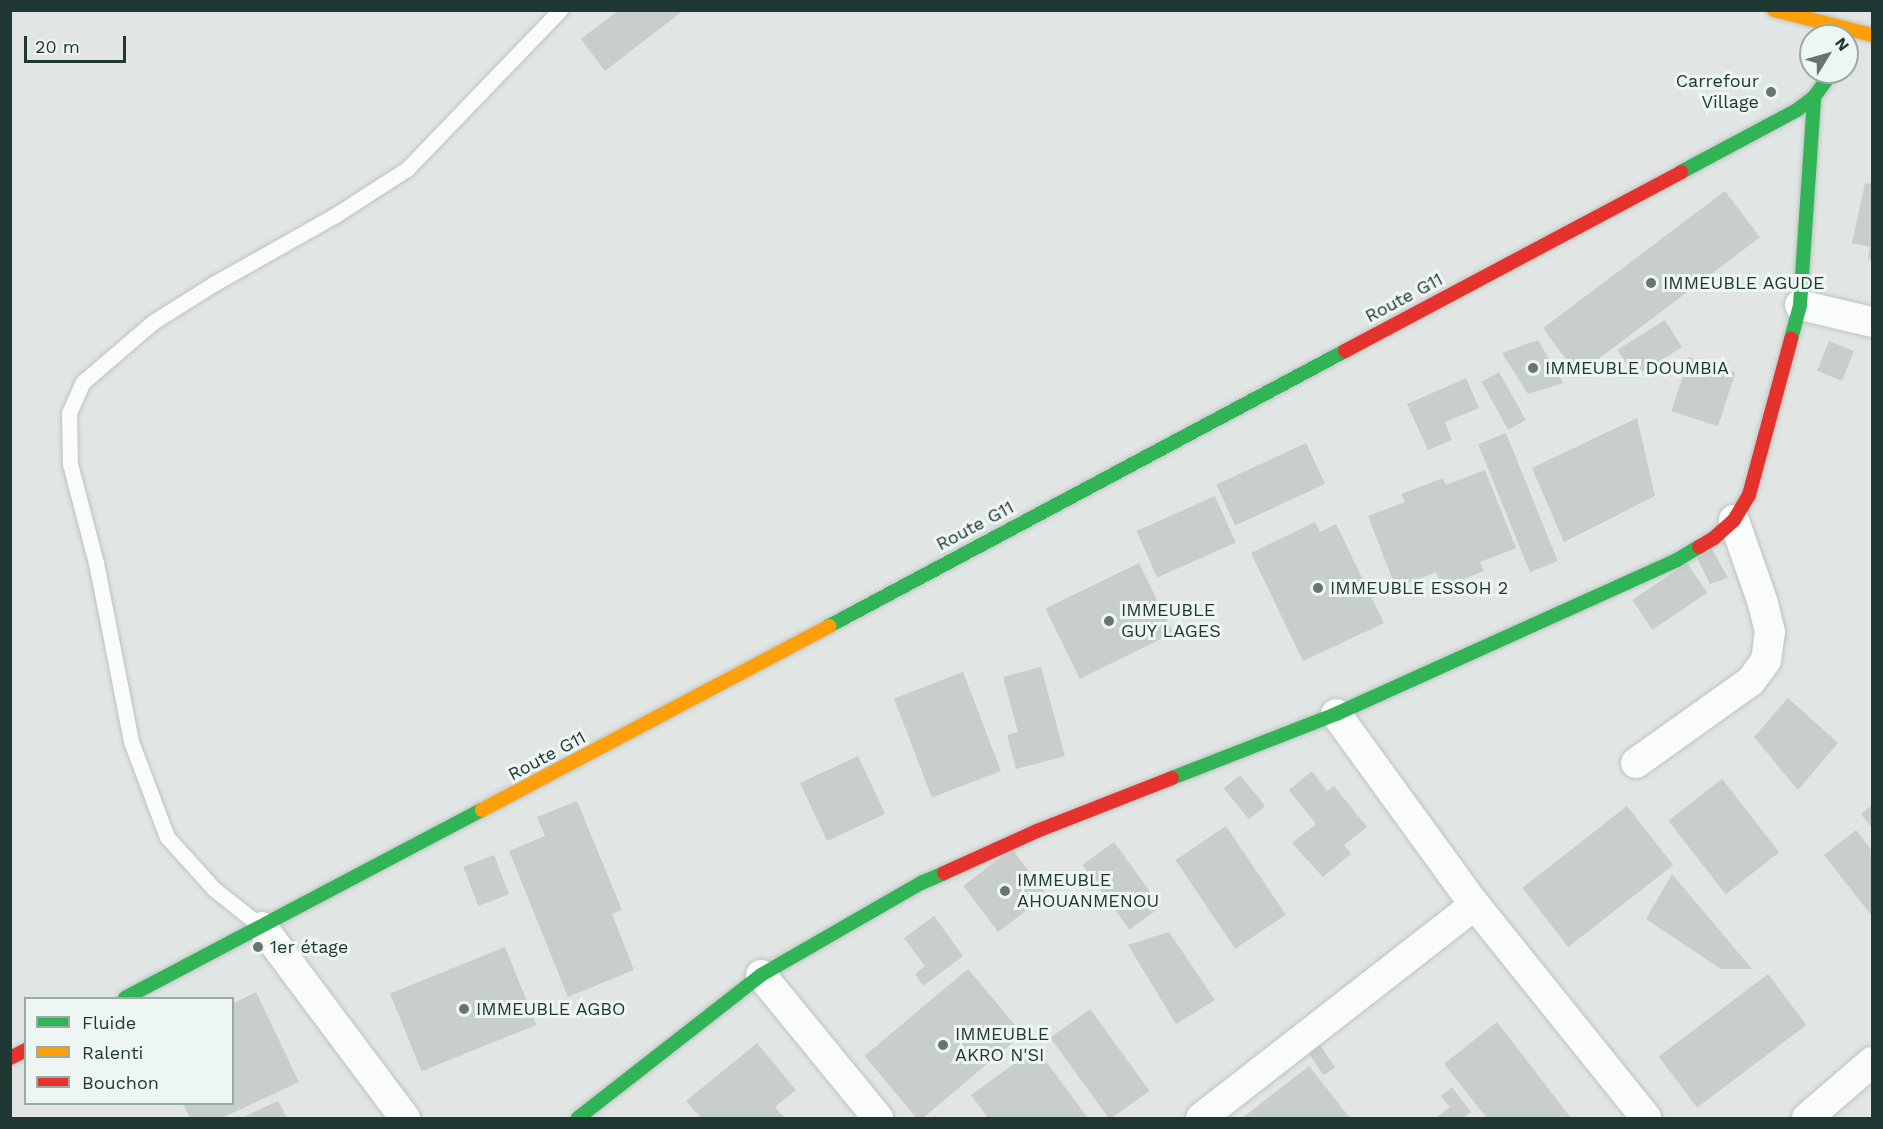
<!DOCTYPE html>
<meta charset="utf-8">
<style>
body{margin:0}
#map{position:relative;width:1883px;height:1129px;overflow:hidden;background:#e1e6e4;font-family:"Work Sans",sans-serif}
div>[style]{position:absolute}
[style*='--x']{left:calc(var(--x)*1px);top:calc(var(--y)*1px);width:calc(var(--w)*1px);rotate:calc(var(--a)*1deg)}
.building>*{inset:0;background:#c8cecc;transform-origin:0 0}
.roads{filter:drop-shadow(0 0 2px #bec3c1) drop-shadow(0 0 2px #bec3c1)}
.lane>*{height:15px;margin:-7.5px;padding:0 7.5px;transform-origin:7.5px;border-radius:7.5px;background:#fafbfb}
.street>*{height:30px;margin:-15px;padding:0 15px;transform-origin:15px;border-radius:15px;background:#fafbfb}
.fast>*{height:14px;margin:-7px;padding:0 7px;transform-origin:7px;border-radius:7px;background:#30b455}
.slow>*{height:14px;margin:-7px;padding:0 7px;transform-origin:7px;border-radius:7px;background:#ff9f0a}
.jam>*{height:14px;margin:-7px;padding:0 7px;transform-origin:7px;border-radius:7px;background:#e5322d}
.dots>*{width:16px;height:16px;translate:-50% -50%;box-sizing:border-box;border:3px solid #eef6f3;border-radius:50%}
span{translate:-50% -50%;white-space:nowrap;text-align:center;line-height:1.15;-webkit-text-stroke:6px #eef6f3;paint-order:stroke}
.poi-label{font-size:18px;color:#203834}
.right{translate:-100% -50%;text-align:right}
.left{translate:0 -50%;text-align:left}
.street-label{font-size:18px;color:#203834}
.frame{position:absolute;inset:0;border:12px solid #203834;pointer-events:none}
.legend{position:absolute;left:24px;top:997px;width:210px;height:108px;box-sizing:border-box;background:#eef6f3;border:2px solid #9caaa7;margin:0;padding:8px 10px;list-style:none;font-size:18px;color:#203834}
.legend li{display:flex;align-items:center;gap:12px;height:30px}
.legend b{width:30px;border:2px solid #9caaa7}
.north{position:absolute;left:1799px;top:24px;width:60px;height:60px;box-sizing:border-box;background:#eef6f3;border:2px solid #9caaa7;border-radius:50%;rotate:53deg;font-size:16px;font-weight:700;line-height:24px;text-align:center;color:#203834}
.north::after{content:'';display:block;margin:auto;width:21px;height:27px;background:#647572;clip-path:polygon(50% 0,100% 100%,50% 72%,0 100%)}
.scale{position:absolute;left:24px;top:36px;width:102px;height:27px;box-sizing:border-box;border:3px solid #203834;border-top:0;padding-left:8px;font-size:18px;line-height:21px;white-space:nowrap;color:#203834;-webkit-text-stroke:4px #eef6f3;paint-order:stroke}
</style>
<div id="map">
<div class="building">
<div style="clip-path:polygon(619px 10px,684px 10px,605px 71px,581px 39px)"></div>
<div style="clip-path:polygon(1865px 183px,1872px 184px,1872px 261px,1868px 259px,1870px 247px,1852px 243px)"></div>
<div style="left:1725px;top:191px;width:58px;height:228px;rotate:53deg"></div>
<div style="left:1665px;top:320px;width:32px;height:56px;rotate:58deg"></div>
<div style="clip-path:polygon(1538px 340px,1563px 383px,1528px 394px,1502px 353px)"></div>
<div style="left:1829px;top:341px;width:27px;height:32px;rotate:22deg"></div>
<div style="left:1689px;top:357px;width:49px;height:57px;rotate:18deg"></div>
<div style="left:1499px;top:372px;width:55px;height:20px;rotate:61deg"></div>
<div style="clip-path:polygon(1466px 378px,1479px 408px,1445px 422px,1452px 440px,1428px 450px,1407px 404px)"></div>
<div style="clip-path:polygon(1637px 418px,1655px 496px,1564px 542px,1532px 468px)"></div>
<div style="left:1506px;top:433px;width:138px;height:30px;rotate:68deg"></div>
<div style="left:1306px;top:443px;width:45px;height:99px;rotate:65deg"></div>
<div style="clip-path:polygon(1485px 470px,1516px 548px,1480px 562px,1484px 571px,1442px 588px,1436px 572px,1396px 588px,1368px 516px,1405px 502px,1401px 494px,1443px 478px,1446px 485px)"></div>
<div style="left:1215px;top:496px;width:51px;height:86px;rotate:66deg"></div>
<div style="clip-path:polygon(1315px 522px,1320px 532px,1336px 524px,1384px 623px,1303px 661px,1251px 553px)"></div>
<div style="clip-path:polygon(1712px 549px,1728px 578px,1710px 584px,1697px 558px)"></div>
<div style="left:1139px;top:563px;width:78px;height:104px;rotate:64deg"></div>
<div style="left:1687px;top:563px;width:36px;height:66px;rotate:56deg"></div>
<div style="clip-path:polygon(1041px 667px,1065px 756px,1016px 769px,1007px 735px,1018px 732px,1003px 677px)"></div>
<div style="left:963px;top:672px;width:106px;height:74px;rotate:69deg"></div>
<div style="clip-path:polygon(1788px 698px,1838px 743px,1798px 790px,1754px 737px)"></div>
<div style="left:858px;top:756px;width:64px;height:64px;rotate:65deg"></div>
<div style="clip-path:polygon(1312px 771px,1327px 791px,1334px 786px,1367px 827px,1344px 845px,1351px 854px,1323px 877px,1292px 843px,1316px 824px,1289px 790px)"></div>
<div style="left:1240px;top:775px;width:40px;height:21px;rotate:51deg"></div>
<div style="left:1722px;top:779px;width:93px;height:68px;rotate:52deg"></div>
<div style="clip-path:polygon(577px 801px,622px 910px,612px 914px,634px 970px,568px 997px,509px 851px,545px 836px,537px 817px)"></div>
<div style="clip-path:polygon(1872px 805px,1872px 828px,1861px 814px)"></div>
<div style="left:1627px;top:806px;width:75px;height:133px;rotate:52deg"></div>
<div style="left:1226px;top:826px;width:107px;height:61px;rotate:56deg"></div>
<div style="clip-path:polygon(1856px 830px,1872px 851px,1872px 916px,1824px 855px)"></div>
<div style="left:1114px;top:842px;width:80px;height:39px;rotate:54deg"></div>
<div style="left:1012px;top:849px;width:58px;height:61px;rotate:53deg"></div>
<div style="left:494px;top:855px;width:42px;height:33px;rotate:69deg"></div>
<div style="clip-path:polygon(1672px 874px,1752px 969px,1721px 969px,1646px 919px)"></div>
<div style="clip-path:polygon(934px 916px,963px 956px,923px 986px,915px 974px,925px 966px,904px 938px)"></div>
<div style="clip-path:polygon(1169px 932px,1215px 1000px,1176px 1024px,1128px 945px)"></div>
<div style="left:505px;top:947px;width:84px;height:124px;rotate:68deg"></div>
<div style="left:968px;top:969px;width:85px;height:135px;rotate:50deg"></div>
<div style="left:1768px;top:974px;width:64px;height:137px;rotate:53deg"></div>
<div style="clip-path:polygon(256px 992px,299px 1082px,222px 1118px,190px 1118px,183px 1104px,232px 1104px,232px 1004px)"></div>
<div style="left:1090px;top:1009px;width:101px;height:49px;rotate:54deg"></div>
<div style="clip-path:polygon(1497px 1022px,1571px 1118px,1487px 1118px,1444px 1064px)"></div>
<div style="clip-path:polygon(757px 1043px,796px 1090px,775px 1107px,785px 1118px,701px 1118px,686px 1101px)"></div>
<div style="left:1320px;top:1045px;width:27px;height:14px;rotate:56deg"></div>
<div style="clip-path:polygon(1036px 1048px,1088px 1118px,988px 1118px,971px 1095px)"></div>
<div style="clip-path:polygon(1309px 1066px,1350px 1118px,1242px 1118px)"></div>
<div style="clip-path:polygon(1452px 1087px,1471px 1112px,1463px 1118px,1436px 1118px,1450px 1107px,1441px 1096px)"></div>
<div style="clip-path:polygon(278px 1101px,287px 1118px,241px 1118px)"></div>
</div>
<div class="roads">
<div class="lane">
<div style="--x:262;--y:927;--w:61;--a:-141.6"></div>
<div style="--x:214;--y:889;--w:70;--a:-132.1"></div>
<div style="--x:167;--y:837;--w:103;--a:-110.6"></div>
<div style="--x:131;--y:741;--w:181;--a:-101.1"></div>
<div style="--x:96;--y:563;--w:102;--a:-104.7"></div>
<div style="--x:70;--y:464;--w:51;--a:-91.1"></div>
<div style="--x:69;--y:413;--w:34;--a:-66"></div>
<div style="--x:83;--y:382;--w:92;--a:-40.6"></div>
<div style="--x:153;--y:322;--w:73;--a:-32.2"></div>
<div style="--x:215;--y:283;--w:137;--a:-29.4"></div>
<div style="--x:334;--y:216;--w:87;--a:-32.8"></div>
<div style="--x:407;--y:169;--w:221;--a:-46.1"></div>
</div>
<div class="street">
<div style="--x:1800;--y:305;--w:74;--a:13.3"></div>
<div style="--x:1336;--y:714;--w:236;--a:54"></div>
<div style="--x:1475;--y:905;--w:273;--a:51.2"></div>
<div style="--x:1636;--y:763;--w:141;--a:-35.5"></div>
<div style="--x:1751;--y:681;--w:26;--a:-54"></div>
<div style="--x:1766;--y:660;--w:28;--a:-82"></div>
<div style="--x:1770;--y:632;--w:30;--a:-104"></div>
<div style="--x:1763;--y:603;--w:88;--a:-109.3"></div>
<div style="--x:262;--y:927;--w:239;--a:53.2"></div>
<div style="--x:761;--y:975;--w:185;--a:50.7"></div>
<div style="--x:1201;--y:1118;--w:347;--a:-37.9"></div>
<div style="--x:1807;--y:1118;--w:86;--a:-40.7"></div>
</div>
<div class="fast">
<div style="--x:1681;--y:172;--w:132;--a:-28.1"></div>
<div style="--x:1797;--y:110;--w:21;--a:-37"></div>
<div style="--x:1814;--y:97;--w:31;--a:-54"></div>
<div style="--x:1791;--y:339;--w:35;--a:-75"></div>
<div style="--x:1800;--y:305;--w:208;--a:-86.1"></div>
<div style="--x:829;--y:626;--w:585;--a:-28.06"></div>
<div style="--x:1172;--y:778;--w:176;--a:-21.3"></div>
<div style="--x:1336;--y:714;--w:374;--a:-24.3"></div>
<div style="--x:1677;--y:560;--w:26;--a:-31"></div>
<div style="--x:125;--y:998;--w:403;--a:-27.8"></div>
<div style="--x:578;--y:1118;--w:232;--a:-38"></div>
<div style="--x:761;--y:975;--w:185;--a:-29.9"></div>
<div style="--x:921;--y:883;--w:25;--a:-23"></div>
</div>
<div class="slow">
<div style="--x:1774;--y:10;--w:101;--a:14.3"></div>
<div style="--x:482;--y:810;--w:393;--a:-27.9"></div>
</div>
<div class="jam">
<div style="--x:1345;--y:351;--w:381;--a:-28"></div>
<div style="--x:1699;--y:547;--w:17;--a:-31"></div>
<div style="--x:1714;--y:538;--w:27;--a:-42"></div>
<div style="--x:1734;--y:520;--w:29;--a:-59"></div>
<div style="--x:1749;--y:495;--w:162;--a:-74.9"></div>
<div style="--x:944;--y:873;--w:102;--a:-24.3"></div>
<div style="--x:1037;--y:831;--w:145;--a:-21.4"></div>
<div style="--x:10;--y:1058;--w:18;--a:-27"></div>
</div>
</div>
<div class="dots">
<div style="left:1771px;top:92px;background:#647572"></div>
<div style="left:1651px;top:283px;background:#647572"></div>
<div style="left:1533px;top:368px;background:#647572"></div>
<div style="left:1318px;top:588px;background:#647572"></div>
<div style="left:1109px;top:621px;background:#647572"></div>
<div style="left:1005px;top:891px;background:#647572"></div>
<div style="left:258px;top:947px;background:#647572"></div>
<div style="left:464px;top:1009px;background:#647572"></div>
<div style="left:943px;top:1045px;background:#647572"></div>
</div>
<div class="poi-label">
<span class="right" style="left:1759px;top:92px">Carrefour<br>Village</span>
<span class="left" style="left:1663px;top:283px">IMMEUBLE AGUDE</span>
<span class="left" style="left:1545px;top:368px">IMMEUBLE DOUMBIA</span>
<span class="left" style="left:1330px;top:588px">IMMEUBLE ESSOH 2</span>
<span class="left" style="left:1121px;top:621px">IMMEUBLE<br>GUY LAGES</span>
<span class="left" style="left:1017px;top:891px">IMMEUBLE<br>AHOUANMENOU</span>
<span class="left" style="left:270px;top:947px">1er étage</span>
<span class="left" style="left:476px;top:1009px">IMMEUBLE AGBO</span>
<span class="left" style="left:955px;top:1045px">IMMEUBLE<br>AKRO N'SI</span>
</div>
<div class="street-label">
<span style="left:1404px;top:298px;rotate:-28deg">Route G11</span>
<span style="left:975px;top:526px;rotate:-28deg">Route G11</span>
<span style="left:547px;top:756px;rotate:-28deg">Route G11</span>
</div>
<div class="frame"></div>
<ul class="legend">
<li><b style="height:8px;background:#30b455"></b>Fluide</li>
<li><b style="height:8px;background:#ff9f0a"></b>Ralenti</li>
<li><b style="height:8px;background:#e5322d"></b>Bouchon</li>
</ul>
<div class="north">N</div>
<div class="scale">20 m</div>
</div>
